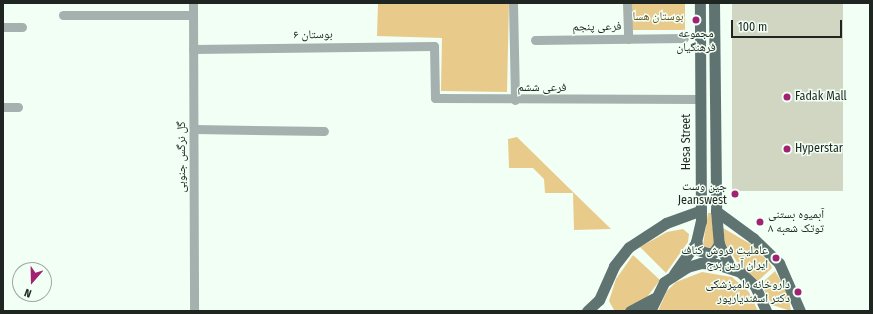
<!DOCTYPE html>
<meta charset="utf-8">
<style>
body{margin:0}
#map{position:relative;width:873px;height:314px;overflow:hidden;background:#f2fff5;font-family:"Fira Sans Condensed","Noto Naskh Arabic",sans-serif}
div>[style]{position:absolute}
[style*='--x']{left:calc(var(--x)*1px);top:calc(var(--y)*1px);width:calc(var(--w)*1px);rotate:calc(var(--a)*1deg)}
.green>*{inset:0;background:#e8cb8b;transform-origin:0 0}
.building>*{inset:0;background:#d0d6c1;transform-origin:0 0}
.minor>*{height:9px;margin:-4.5px;padding:0 4.5px;transform-origin:4.5px;border-radius:4.5px;background:#a5b1af}
.major>*{height:11px;margin:-5.5px;padding:0 5.5px;transform-origin:5.5px;border-radius:5.5px;background:#5f7471}
.dots>*{width:11px;height:11px;translate:-50% -50%;box-sizing:border-box;border:2px solid #f2fff5;border-radius:50%}
span{translate:-50% -50%;white-space:nowrap;text-align:center;line-height:1.15;-webkit-text-stroke:3px #f2fff5;paint-order:stroke}
.park-label{font-size:12px;color:#655120}
.street-label{font-size:12px;color:#1f2621}
.poi-label{font-size:12px;color:#1f2621}
.left{translate:0 -50%;text-align:left}
.right{translate:-100% -50%;text-align:right}
.frame{position:absolute;inset:0;border:4px solid #1f2621;pointer-events:none}
.north{position:absolute;left:12px;top:262px;width:40px;height:40px;box-sizing:border-box;background:#f2fff5;border:1px solid #9ea8a0;border-radius:50%;rotate:200deg;font-size:11px;font-weight:700;line-height:16px;text-align:center;color:#1f2621}
.north::after{content:'';display:block;margin:auto;width:14px;height:18px;background:#a12173;clip-path:polygon(50% 0,100% 100%,50% 72%,0 100%)}
.scale{position:absolute;left:731px;top:20px;width:111px;height:18px;box-sizing:border-box;border:2px solid #1f2621;border-top:0;padding-left:5px;font-size:12px;line-height:14px;white-space:nowrap;color:#1f2621;-webkit-text-stroke:3px #f2fff5;paint-order:stroke}
</style>
<div id="map">
<div class="green">
<div style="clip-path:polygon(378px 3px,509px 3px,507px 92px,441px 91px,442px 38px,377px 36px)"></div>
<div style="left:630px;top:3px;width:55px;height:27px"></div>
<div style="clip-path:polygon(517px 137px,574px 193px,611px 229px,574px 230px,573px 193px,545px 193px,544px 179px,533px 168px,509px 168px,508px 139px)"></div>
<div style="clip-path:polygon(708px 213px,711px 213px,715px 244px,710px 249px,703px 245px)"></div>
<div style="clip-path:polygon(723px 228px,754px 246px,770px 264px,772px 268px,758px 281px,737px 262px,725px 243px)"></div>
<div style="clip-path:polygon(683px 229px,689px 234px,688px 242px,666px 273px,640px 247px,667px 232px)"></div>
<div style="clip-path:polygon(633px 255px,660px 280px,644px 301px,624px 311px,614px 310px,609px 301px,616px 279px)"></div>
<div style="clip-path:polygon(775px 271px,788px 293px,791px 311px,772px 305px,761px 284px)"></div>
<div style="clip-path:polygon(702px 272px,732px 277px,749px 292px,758px 311px,658px 311px,667px 291px,676px 282px)"></div>
</div>
<div class="building">
<div style="left:732px;top:3px;width:111px;height:188px"></div>
</div>
<div class="minor">
<div style="--x:193;--y:3;--w:308;--a:89.8"></div>
<div style="--x:513;--y:3;--w:97;--a:88.8"></div>
<div style="--x:627;--y:3;--w:36;--a:88"></div>
<div style="--x:63;--y:15;--w:130;--a:0"></div>
<div style="--x:3;--y:27;--w:19;--a:0"></div>
<div style="--x:535;--y:40;--w:149;--a:-0.8"></div>
<div style="--x:193;--y:49;--w:241;--a:-0.7"></div>
<div style="--x:434;--y:46;--w:52;--a:88.9"></div>
<div style="--x:435;--y:98;--w:265;--a:0.2"></div>
<div style="--x:3;--y:107;--w:15;--a:0"></div>
<div style="--x:194;--y:129;--w:130;--a:0.9"></div>
</div>
<div class="major">
<div style="--x:714;--y:3;--w:208;--a:89.4"></div>
<div style="--x:716;--y:211;--w:33;--a:85"></div>
<div style="--x:719;--y:244;--w:25;--a:64"></div>
<div style="--x:716;--y:211;--w:46;--a:36.1"></div>
<div style="--x:753;--y:238;--w:36;--a:44"></div>
<div style="--x:779;--y:263;--w:52;--a:66.4"></div>
<div style="--x:696;--y:242;--w:9;--a:69"></div>
<div style="--x:699;--y:250;--w:9;--a:21"></div>
<div style="--x:707;--y:253;--w:6;--a:0"></div>
<div style="--x:713;--y:253;--w:11;--a:-56"></div>
<div style="--x:674;--y:274;--w:39;--a:-55"></div>
<div style="--x:696;--y:242;--w:22;--a:-77"></div>
<div style="--x:701;--y:221;--w:218;--a:-90.3"></div>
<div style="--x:587;--y:311;--w:16;--a:-43"></div>
<div style="--x:599;--y:300;--w:37;--a:-66"></div>
<div style="--x:614;--y:266;--w:24;--a:-52"></div>
<div style="--x:629;--y:247;--w:44;--a:-33"></div>
<div style="--x:666;--y:223;--w:37;--a:-20"></div>
<div style="--x:630;--y:311;--w:27;--a:-28"></div>
<div style="--x:650;--y:311;--w:32;--a:-64"></div>
<div style="--x:664;--y:282;--w:27;--a:-33"></div>
<div style="--x:687;--y:267;--w:15;--a:-16"></div>
<div style="--x:701;--y:263;--w:15;--a:4"></div>
<div style="--x:716;--y:264;--w:25;--a:18"></div>
<div style="--x:740;--y:272;--w:21;--a:43"></div>
<div style="--x:755;--y:286;--w:27;--a:66"></div>
</div>
<div class="dots">
<div style="left:696px;top:20px;background:#a12173"></div>
<div style="left:787px;top:97px;background:#a12173"></div>
<div style="left:787px;top:149px;background:#a12173"></div>
<div style="left:735px;top:194px;background:#a12173"></div>
<div style="left:760px;top:222px;background:#a12173"></div>
<div style="left:776px;top:258px;background:#a12173"></div>
<div style="left:798px;top:292px;background:#a12173"></div>
</div>
<div class="park-label">
<span style="left:658px;top:17px">بوستان هسا</span>
</div>
<div class="street-label">
<span style="left:597px;top:27px;rotate:-1deg">فرعی پنجم</span>
<span style="left:313px;top:35px;rotate:-1deg">بوستان ۶</span>
<span style="left:542px;top:88px">فرعی ششم</span>
<span style="left:687px;top:142px;rotate:-90deg">Hesa Street</span>
<span style="left:182px;top:157px;rotate:-90deg">گل نرگس جنوبی</span>
</div>
<div class="poi-label">
<span style="left:696px;top:41px">مجموعه<br>فرهنگیان</span>
<span class="left" style="left:795px;top:97px">Fadak Mall</span>
<span class="left" style="left:795px;top:149px">Hyperstar</span>
<span class="right" style="left:727px;top:194px">جین وست<br>Jeanswest</span>
<span class="left" style="left:768px;top:222px">آبمیوه بستنی<br>توتک شعبه ۸</span>
<span class="right" style="left:768px;top:258px">عاملیت فروش کناف<br>ایران آرین برج</span>
<span class="right" style="left:790px;top:292px">داروخانه دامپزشکی<br>دکتر اسفندیارپور</span>
</div>
<div class="frame"></div>
<div class="north">N</div>
<div class="scale">100 m</div>
</div>
